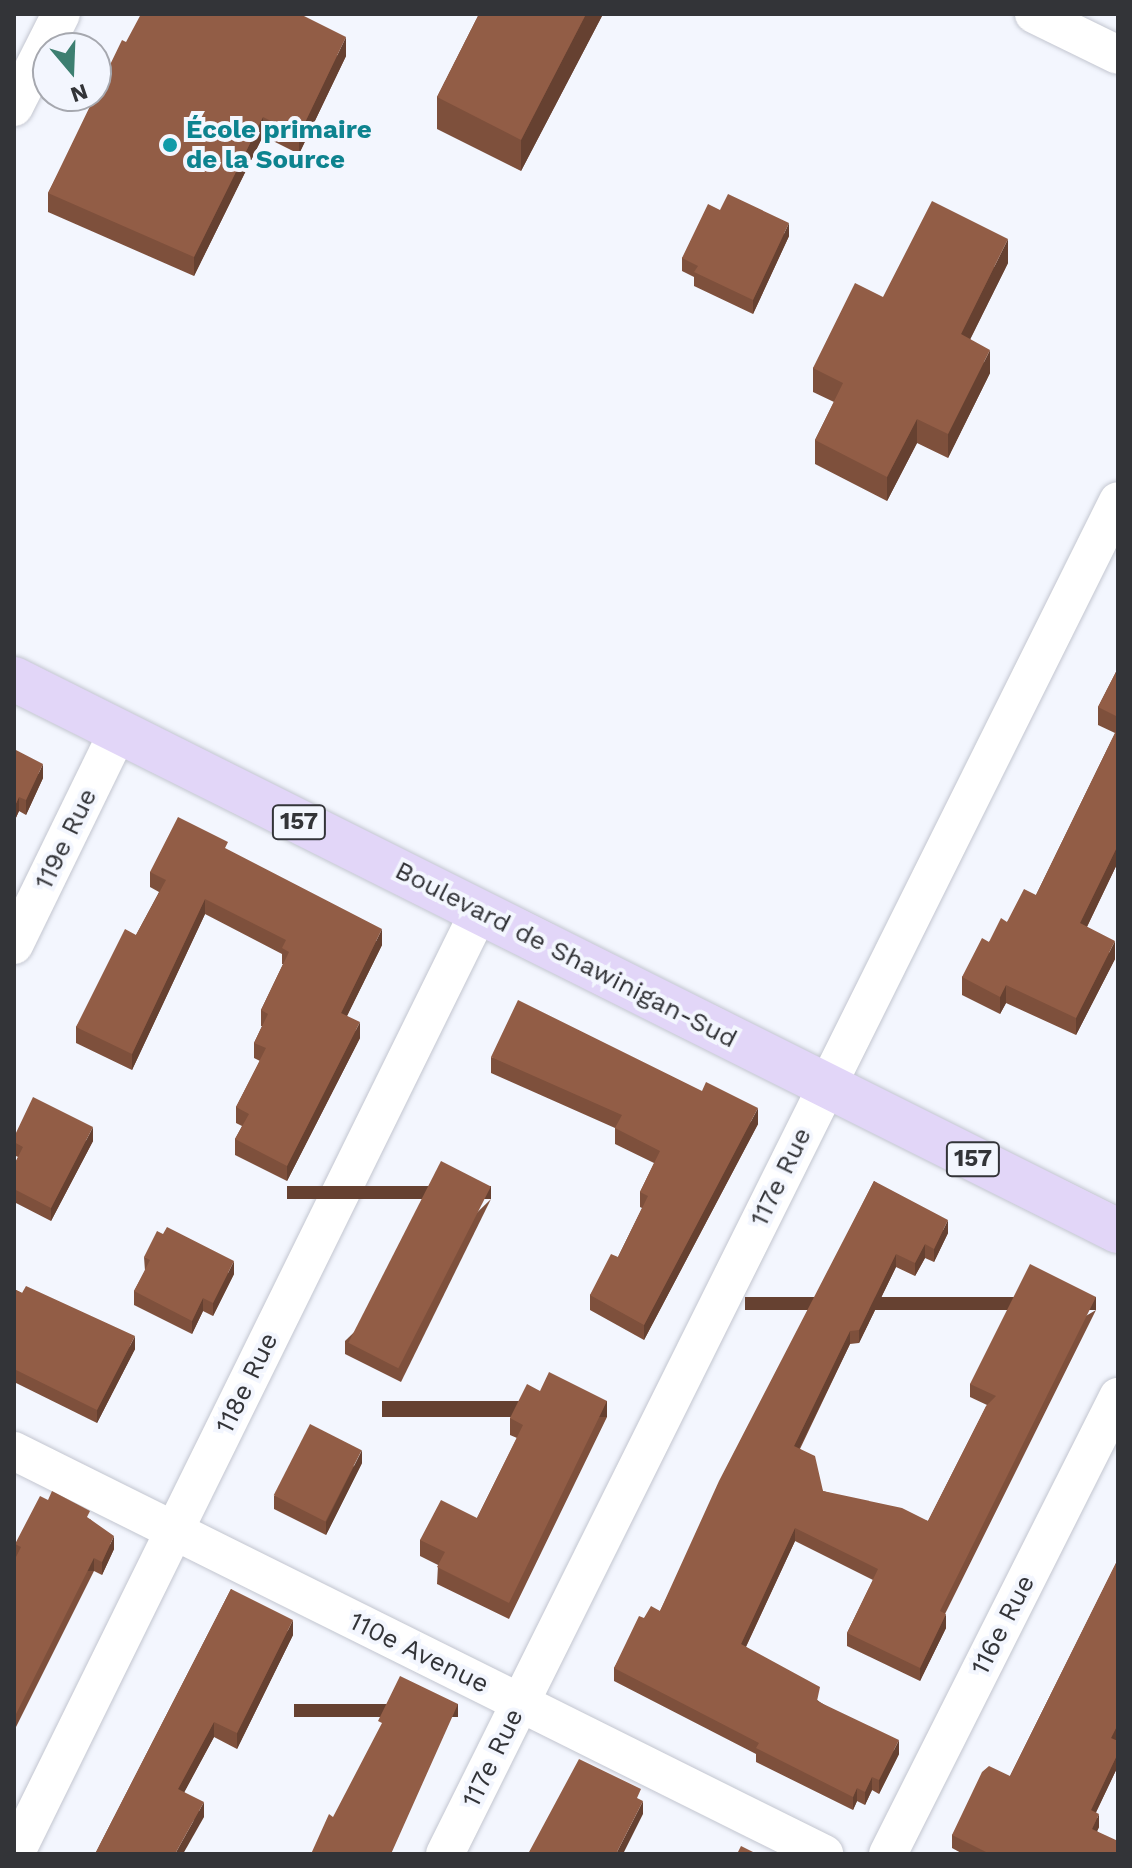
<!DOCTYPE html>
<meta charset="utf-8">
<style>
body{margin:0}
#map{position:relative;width:1132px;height:1868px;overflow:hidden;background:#f3f6fe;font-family:"Work Sans",sans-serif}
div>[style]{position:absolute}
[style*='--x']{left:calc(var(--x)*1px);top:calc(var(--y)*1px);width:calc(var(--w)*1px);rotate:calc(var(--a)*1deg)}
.roads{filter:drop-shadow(0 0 2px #c3c6d0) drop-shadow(0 0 2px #c3c6d0)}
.minor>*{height:38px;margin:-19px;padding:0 19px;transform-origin:19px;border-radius:19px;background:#fff}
.primary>*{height:44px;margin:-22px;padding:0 22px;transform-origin:22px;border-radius:22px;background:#e2d6f8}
.wall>*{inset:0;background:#7e503c}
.shaded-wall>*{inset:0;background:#664131;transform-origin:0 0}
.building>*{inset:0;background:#925d46;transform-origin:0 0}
.dots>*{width:22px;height:22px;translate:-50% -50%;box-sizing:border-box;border:4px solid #f3f6fe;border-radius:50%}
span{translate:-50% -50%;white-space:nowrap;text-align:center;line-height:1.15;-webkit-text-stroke:8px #f3f6fe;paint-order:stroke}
.shield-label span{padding:2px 6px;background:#f3f6fe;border:2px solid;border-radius:6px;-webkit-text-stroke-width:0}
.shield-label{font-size:24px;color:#333438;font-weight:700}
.culture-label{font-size:26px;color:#0d838f;font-weight:700}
.left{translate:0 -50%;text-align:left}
.street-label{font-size:26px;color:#333438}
.frame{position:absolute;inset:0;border:16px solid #333438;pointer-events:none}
.north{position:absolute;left:32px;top:32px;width:80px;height:80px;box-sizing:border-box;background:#f3f6fe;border:2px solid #a6a8af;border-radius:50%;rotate:161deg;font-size:22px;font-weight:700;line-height:32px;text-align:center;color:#333438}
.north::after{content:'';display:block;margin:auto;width:28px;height:36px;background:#3d7f71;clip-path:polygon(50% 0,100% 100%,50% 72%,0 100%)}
</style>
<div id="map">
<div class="roads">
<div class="minor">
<div style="--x:1034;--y:14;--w:93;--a:26"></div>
<div style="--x:14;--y:107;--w:104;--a:-63.2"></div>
<div style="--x:14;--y:945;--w:237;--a:-64"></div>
<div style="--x:14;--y:1451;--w:905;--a:26.45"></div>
<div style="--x:15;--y:1854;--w:1050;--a:-63.78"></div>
<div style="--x:445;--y:1854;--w:1511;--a:-63.55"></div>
<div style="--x:888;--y:1854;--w:512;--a:-63.28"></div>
</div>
<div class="primary">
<div style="--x:14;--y:679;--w:1234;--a:26.57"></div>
</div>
</div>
<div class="wall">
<div style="clip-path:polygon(479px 14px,603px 14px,521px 171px,437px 129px,437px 97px)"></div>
<div style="clip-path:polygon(126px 42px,346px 56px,299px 154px,263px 136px,194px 276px,48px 212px,48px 193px)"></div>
<div style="clip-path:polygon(720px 210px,789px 236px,753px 314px,694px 286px,694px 277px,682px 271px,682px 258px)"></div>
<div style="clip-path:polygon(1008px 263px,970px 339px,990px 373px,948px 458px,917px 443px,887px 501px,815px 464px,815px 440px,834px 402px,813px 392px,813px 368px,883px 297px)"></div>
<div style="clip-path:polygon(1118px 668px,1118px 862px,1087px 927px,1115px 959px,1076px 1035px,1006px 1003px,1000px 1014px,962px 995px,962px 977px,989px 942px,1007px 922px,1036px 895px,1115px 733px,1098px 725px,1098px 707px)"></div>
<div style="clip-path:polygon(14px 749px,43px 778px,26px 815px,19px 811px,14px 822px)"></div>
<div style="clip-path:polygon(228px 850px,382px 945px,347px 1016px,360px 1038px,287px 1181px,235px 1155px,235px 1139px,242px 1126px,236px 1123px,236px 1107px,260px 1061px,254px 1058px,254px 1043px,262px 1026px,261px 1026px,261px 1010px,283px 964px,282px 964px,282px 954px,205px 914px,132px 1070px,76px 1043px,76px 1027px,136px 935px,159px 892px,150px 887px,150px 872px)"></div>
<div style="clip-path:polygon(491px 1057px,758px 1124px,644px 1340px,590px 1310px,590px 1295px,618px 1257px,642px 1208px,640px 1207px,640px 1192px,654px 1163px,615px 1144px,615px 1128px,491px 1073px)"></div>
<div style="clip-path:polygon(14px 1137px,93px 1141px,51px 1221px,14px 1202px,14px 1165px,18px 1157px,14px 1155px)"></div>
<div style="clip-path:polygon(874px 1181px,948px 1233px,934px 1262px,925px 1258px,915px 1276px,896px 1267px,859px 1343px,850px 1344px,800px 1449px,823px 1491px,928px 1521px,987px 1405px,970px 1397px,970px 1384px,1096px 1310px,945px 1614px,946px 1628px,920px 1681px,847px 1646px,847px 1633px,873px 1580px,795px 1541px,746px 1647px,820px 1702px,899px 1754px,879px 1794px,872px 1790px,865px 1805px,857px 1801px,853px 1810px,756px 1762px,756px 1754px,614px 1681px,614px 1668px,644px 1618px,660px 1611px)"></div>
<div style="clip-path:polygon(491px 1199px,401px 1382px,345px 1354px,345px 1341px)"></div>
<div style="clip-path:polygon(144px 1257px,234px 1274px,213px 1316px,203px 1311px,192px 1334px,134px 1305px,134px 1291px,145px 1271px)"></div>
<div style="clip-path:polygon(14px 1289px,135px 1349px,97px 1423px,14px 1382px)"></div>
<div style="clip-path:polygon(540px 1391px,607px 1417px,509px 1619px,437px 1584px,438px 1565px,420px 1556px,420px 1540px,477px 1518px,517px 1438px,510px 1435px,510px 1418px)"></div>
<div style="clip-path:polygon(362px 1463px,326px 1535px,274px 1509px,274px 1496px)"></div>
<div style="clip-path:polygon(90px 1519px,114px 1549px,102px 1575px,94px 1571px,14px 1731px,14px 1561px,16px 1558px,15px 1544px)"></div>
<div style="clip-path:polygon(1118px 1559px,1118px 1737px,1116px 1740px,1118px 1741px,1118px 1766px,1096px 1812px,1099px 1827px,1097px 1831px,1118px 1854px,963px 1854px,952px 1848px,952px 1835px,1010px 1776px)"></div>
<div style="clip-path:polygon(231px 1589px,293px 1635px,237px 1749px,214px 1737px,184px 1792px,204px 1817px,95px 1854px)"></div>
</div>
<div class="shaded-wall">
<div style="clip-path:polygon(586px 14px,603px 14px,521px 171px,521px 140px)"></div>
<div style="clip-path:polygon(346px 37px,346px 56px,299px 154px,299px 135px)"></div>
<div style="clip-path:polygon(263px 117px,263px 136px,194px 276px,194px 257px)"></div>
<div style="clip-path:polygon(789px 223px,789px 236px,753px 314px,753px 300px)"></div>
<div style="clip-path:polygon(1008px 239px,1008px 263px,961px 358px,961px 334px)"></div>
<div style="clip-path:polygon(990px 350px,990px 373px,948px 458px,948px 434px)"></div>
<div style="clip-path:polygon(917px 419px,917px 443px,887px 501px,887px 477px)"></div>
<div style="clip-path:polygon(43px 764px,43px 778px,26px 815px,26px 800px)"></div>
<div style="clip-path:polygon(19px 797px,19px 811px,14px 822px,14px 808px)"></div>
<div style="clip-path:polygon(1118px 845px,1118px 862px,1080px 941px,1080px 923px)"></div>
<div style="clip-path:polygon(205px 899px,205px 914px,132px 1070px,132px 1054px)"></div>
<div style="clip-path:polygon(382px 929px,382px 945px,341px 1028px,341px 1013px)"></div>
<div style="clip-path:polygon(1115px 941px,1115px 959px,1076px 1035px,1076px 1018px)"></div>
<div style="clip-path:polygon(1006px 985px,1006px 1003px,1000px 1014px,1000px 997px)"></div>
<div style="clip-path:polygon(360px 1022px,360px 1038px,287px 1181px,287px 1166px)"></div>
<div style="clip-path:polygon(758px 1108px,758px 1124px,644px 1340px,644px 1325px)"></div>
<div style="clip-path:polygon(93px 1127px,93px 1141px,51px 1221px,51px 1208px)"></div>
<div style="left:491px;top:1186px;width:13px;height:204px;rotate:90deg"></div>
<div style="clip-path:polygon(948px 1220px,948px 1233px,934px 1262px,934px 1249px)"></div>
<div style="clip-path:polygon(925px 1244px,925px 1258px,915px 1276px,915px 1263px)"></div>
<div style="clip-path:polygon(896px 1254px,896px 1267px,859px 1343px,859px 1330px)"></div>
<div style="clip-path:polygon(234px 1261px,234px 1274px,213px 1316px,213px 1303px)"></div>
<div style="left:1096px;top:1297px;width:13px;height:351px;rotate:90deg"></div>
<div style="clip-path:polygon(203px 1298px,203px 1311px,192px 1334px,192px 1321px)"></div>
<div style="clip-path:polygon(850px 1331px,850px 1344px,794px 1459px,794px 1446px)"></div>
<div style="clip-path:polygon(135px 1336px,135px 1349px,97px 1423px,97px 1410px)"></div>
<div style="left:607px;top:1401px;width:16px;height:225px;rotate:90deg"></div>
<div style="clip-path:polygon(362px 1450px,362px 1463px,326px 1535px,326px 1522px)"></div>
<div style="clip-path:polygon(795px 1528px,795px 1541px,741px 1657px,741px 1644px)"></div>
<div style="clip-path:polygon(114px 1536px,114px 1549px,102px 1575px,102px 1562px)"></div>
<div style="left:94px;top:1558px;width:13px;height:179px;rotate:90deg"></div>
<div style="clip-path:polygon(946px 1614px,946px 1628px,920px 1681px,920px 1668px)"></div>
<div style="clip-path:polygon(293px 1620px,293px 1635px,237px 1749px,237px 1733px)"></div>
<div style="left:458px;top:1704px;width:13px;height:164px;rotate:90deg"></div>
<div style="clip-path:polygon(214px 1722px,214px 1737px,178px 1804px,178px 1789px)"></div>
<div style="clip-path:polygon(1118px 1724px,1118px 1737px,1111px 1751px,1111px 1738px)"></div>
<div style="clip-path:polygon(899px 1740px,899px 1754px,879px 1794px,879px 1780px)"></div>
<div style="clip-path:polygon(1118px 1753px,1118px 1766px,1091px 1823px,1091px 1810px)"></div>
<div style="clip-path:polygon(872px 1777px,872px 1790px,865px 1805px,865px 1792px)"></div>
<div style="clip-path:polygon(857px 1788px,857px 1801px,853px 1810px,853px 1797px)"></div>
<div style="clip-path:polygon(643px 1801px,643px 1814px,623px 1854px,616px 1854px)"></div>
<div style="clip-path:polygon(204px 1802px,204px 1817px,183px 1854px,175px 1854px)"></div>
<div style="clip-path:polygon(1099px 1814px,1099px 1827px,1092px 1842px,1092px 1829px)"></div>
</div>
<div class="building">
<div style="clip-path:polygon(141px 14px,300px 14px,346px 37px,299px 135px,263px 117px,194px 257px,48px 193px,122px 40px,126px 42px)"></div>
<div style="clip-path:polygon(479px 14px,586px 14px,521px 140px,437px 97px)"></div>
<div style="clip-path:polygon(728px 194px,789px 223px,753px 300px,694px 272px,698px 266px,682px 258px,708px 204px,720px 210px)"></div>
<div style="clip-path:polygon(932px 201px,1008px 239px,961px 334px,990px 350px,948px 434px,917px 419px,887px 477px,815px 440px,843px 383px,813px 368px,855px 283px,883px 297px)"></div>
<div style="clip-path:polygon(1118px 668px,1118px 717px,1098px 707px)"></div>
<div style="clip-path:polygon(1118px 727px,1118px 845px,1080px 923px,1115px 941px,1076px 1018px,1006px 985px,1000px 997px,962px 977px,982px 938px,989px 942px,1001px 918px,1007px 922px,1024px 889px,1036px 895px)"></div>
<div style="clip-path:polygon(14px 749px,43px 764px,26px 800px,19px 797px,14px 808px)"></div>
<div style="clip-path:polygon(178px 817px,228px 842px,225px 848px,382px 929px,341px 1013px,360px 1022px,287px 1166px,235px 1139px,249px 1114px,236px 1107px,266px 1048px,254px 1043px,268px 1014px,261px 1010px,289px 952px,282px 948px,286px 940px,205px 899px,132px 1054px,76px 1027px,125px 929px,136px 935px,166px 880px,150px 872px)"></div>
<div style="clip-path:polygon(518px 1000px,702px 1091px,706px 1082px,758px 1108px,644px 1325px,590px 1295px,611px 1254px,618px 1257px,648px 1196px,640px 1192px,660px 1151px,615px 1128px,622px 1115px,491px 1057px)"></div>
<div style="clip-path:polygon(33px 1097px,93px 1127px,51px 1208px,14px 1189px,14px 1165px,23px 1147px,14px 1142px,14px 1137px)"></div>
<div style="left:441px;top:1161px;width:56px;height:204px;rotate:27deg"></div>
<div style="clip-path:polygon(874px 1181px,948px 1220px,934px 1249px,925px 1244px,915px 1263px,896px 1254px,859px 1330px,850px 1331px,794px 1446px,815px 1456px,823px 1491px,902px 1508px,928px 1521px,986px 1406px,996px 1396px,970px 1384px,1030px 1264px,1096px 1297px,940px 1611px,946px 1614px,920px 1668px,847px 1633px,878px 1569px,795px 1528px,741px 1644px,820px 1687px,817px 1701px,899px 1740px,879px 1780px,872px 1777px,865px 1792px,857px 1788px,853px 1797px,756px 1748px,759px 1743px,614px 1668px,639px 1616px,644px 1618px,651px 1606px,660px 1611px,719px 1481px)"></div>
<div style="clip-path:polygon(167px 1227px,234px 1261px,213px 1303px,203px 1298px,192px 1321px,134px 1291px,150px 1260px,144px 1257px,157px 1231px,163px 1234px)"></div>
<div style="clip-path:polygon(26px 1286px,135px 1336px,97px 1410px,14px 1369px,14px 1289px,22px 1293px)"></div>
<div style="clip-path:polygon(549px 1372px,607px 1401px,509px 1603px,437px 1567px,445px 1552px,420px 1540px,441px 1500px,477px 1518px,523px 1425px,510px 1418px,527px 1384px,540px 1391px)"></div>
<div style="left:310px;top:1424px;width:58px;height:80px;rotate:27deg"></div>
<div style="clip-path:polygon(52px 1491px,90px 1511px,87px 1517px,114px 1536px,102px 1562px,94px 1558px,14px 1718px,14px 1561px,21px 1547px,15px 1544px,40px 1496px,48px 1500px)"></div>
<div style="clip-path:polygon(1118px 1559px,1118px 1724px,1111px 1738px,1118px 1741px,1118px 1753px,1091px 1810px,1099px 1814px,1092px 1829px,1118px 1841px,1118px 1854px,990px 1854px,952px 1835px,982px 1772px,989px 1766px,1010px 1776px)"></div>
<div style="clip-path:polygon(231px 1589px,293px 1620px,237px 1733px,214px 1722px,178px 1789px,204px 1802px,175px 1854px,95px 1854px)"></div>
<div style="clip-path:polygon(400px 1676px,458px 1704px,391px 1854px,311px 1854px,329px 1814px,333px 1817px,382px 1723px,378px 1721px)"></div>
<div style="clip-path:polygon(579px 1759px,641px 1789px,637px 1798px,643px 1801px,616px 1854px,528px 1854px)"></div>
<div style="clip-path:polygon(741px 1846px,757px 1854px,737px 1854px)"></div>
</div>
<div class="dots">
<div style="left:170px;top:145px;background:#0f9aa8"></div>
</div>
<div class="shield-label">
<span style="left:299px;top:822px">157</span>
<span style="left:973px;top:1159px">157</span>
</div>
<div class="culture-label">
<span class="left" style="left:186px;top:145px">École primaire<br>de la Source</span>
</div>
<div class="street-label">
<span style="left:66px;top:839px;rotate:-64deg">119e Rue</span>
<span style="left:566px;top:955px;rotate:27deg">Boulevard de Shawinigan-Sud</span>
<span style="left:781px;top:1177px;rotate:-64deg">117e Rue</span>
<span style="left:247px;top:1383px;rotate:-64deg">118e Rue</span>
<span style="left:1003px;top:1625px;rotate:-63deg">116e Rue</span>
<span style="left:419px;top:1653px;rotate:26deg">110e Avenue</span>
<span style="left:493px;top:1758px;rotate:-64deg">117e Rue</span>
</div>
<div class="frame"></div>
<div class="north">N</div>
</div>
